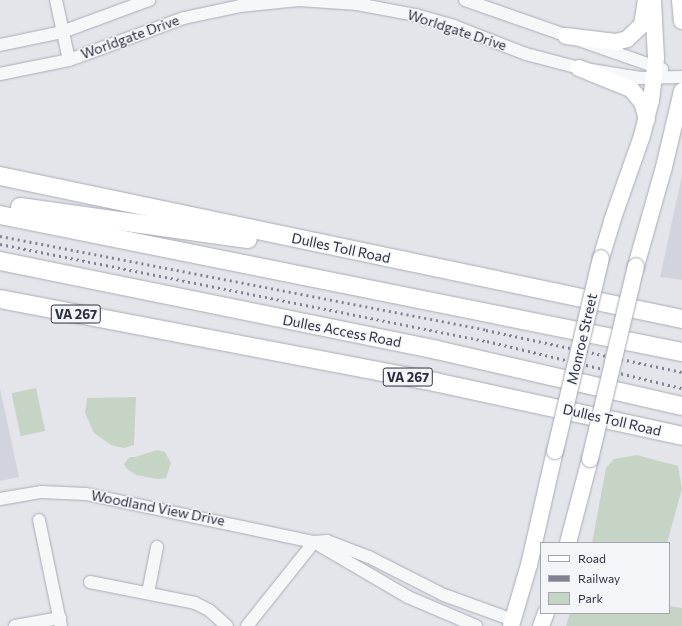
<!DOCTYPE html>
<style>
body{margin:0}
#map{position:relative;width:682px;height:626px;overflow:hidden;background:#e4e5eb;font-family:Commissioner,sans-serif}
div>[style]{position:absolute}
[style*='--x']{left:calc(var(--x)*1px);top:calc(var(--y)*1px);width:calc(var(--w)*1px);rotate:calc(var(--a)*1deg)}
.built>*{inset:0;background:#d2d4dd}
.green>*{inset:0;background:#c6d4c6;transform-origin:0 0}
.roads{filter:drop-shadow(0 0 1px #a9abb5) drop-shadow(0 0 1px #a9abb5)}
.minor>*{height:12px;margin:-6px;padding:0 6px;transform-origin:6px;border-radius:6px;background:#f6f7f9}
.major>*{height:16px;margin:-8px;padding:0 8px;transform-origin:8px;border-radius:8px;background:#fff}
.highway>*{height:18px;margin:-9px;padding:0 9px;transform-origin:9px;border-radius:9px;background:#fff}
.rail>*{height:3px;margin-top:-1.5px;transform-origin:0;background:repeating-linear-gradient(90deg,#7e8293 0 2px,transparent 0 6px)}
.bridges{filter:drop-shadow(0 0 1px #a4a7b6) drop-shadow(0 0 1px #a4a7b6)}
.major-bridge>*{height:16px;margin:-8px;padding:0 8px;transform-origin:8px;border-radius:8px;background:#fff}
span{translate:-50% -50%;white-space:nowrap;text-align:center;line-height:1.15;-webkit-text-stroke:3px #f4f5f8;paint-order:stroke}
.shield-label span{padding:1px 3px;background:#f4f5f8;border:1px solid;border-radius:3px;-webkit-text-stroke-width:0}
.shield-label{font-size:13px;color:#2d3042;font-weight:700}
.street-label{font-size:14px;color:#2d3042}
.legend{position:absolute;left:540px;top:542px;width:130px;height:72px;box-sizing:border-box;background:#f4f5f8;border:1px solid #a4a6af;margin:0;padding:5px 7px;list-style:none;font-size:12px;color:#2d3042}
.legend li{display:flex;align-items:center;gap:8px;height:20px}
.legend b{width:20px;border:1px solid #a4a6af}
</style>
<div id="map">
<div class="built">
<div style="clip-path:polygon(682px 175px,682px 280px,660px 277px)"></div>
<div style="clip-path:polygon(0 388px,19px 477px,0 481px)"></div>
</div>
<div class="green">
<div style="left:36px;top:388px;width:44px;height:25px;rotate:78deg"></div>
<div style="clip-path:polygon(136px 397px,134px 445px,124px 448px,111px 445px,94px 433px,85px 413px,87px 398px)"></div>
<div style="clip-path:polygon(157px 450px,165px 452px,171px 463px,166px 478px,158px 479px,136px 475px,126px 468px,124px 464px,130px 457px,135px 457px)"></div>
<div style="clip-path:polygon(637px 455px,678px 466px,682px 489px,667px 543px,592px 543px,606px 468px,614px 459px)"></div>
<div style="clip-path:polygon(669px 606px,682px 608px,682px 626px,566px 626px,570px 613px,669px 613px)"></div>
</div>
<div class="roads">
<div class="minor">
<div style="--x:56;--y:0;--w:61;--a:77.8"></div>
<div style="--x:465;--y:0;--w:209;--a:19.3"></div>
<div style="--x:0;--y:45;--w:63;--a:-11.8"></div>
<div style="--x:62;--y:32;--w:93;--a:-20.2"></div>
<div style="--x:0;--y:74;--w:70;--a:-11.5"></div>
<div style="--x:69;--y:60;--w:122;--a:-20.1"></div>
<div style="--x:184;--y:18;--w:57;--a:-12.1"></div>
<div style="--x:240;--y:6;--w:59;--a:-5.8"></div>
<div style="--x:299;--y:0;--w:58;--a:3.9"></div>
<div style="--x:357;--y:4;--w:60;--a:10.6"></div>
<div style="--x:416;--y:15;--w:40;--a:16"></div>
<div style="--x:454;--y:26;--w:77;--a:21.3"></div>
<div style="--x:526;--y:54;--w:55;--a:14.8"></div>
<div style="--x:579;--y:68;--w:62;--a:9.3"></div>
<div style="--x:640;--y:78;--w:42;--a:-1.4"></div>
<div style="--x:0;--y:499;--w:42;--a:-9.7"></div>
<div style="--x:41;--y:492;--w:45;--a:2.5"></div>
<div style="--x:86;--y:494;--w:233;--a:11.9"></div>
<div style="--x:314;--y:542;--w:13;--a:-4"></div>
<div style="--x:327;--y:541;--w:45;--a:20.9"></div>
<div style="--x:369;--y:557;--w:84;--a:26.9"></div>
<div style="--x:444;--y:595;--w:73;--a:19.9"></div>
<div style="--x:39;--y:520;--w:108;--a:78.3"></div>
<div style="--x:314;--y:542;--w:109;--a:30.3"></div>
<div style="--x:408;--y:597;--w:74;--a:23.1"></div>
<div style="--x:90;--y:582;--w:107;--a:11.3"></div>
<div style="--x:195;--y:603;--w:16;--a:27"></div>
<div style="--x:209;--y:610;--w:24;--a:42"></div>
<div style="--x:148;--y:593;--w:47;--a:-78.9"></div>
<div style="--x:15;--y:626;--w:46;--a:-10.1"></div>
<div style="--x:247;--y:626;--w:107;--a:-51.4"></div>
</div>
<div class="major">
<div style="--x:680;--y:0;--w:21;--a:85"></div>
<div style="--x:566;--y:36;--w:50;--a:6.8"></div>
<div style="--x:616;--y:42;--w:11;--a:-15"></div>
<div style="--x:627;--y:39;--w:21;--a:-43"></div>
<div style="--x:642;--y:25;--w:25;--a:-81"></div>
<div style="--x:579;--y:68;--w:56;--a:22"></div>
<div style="--x:631;--y:89;--w:17;--a:50"></div>
<div style="--x:642;--y:102;--w:18;--a:74"></div>
<div style="--x:601;--y:258;--w:39;--a:-73"></div>
<div style="--x:612;--y:221;--w:90;--a:-70.6"></div>
<div style="--x:642;--y:136;--w:36;--a:-76"></div>
<div style="--x:651;--y:101;--w:43;--a:-83.4"></div>
<div style="--x:656;--y:58;--w:58;--a:-93"></div>
<div style="--x:636;--y:266;--w:103;--a:-74.2"></div>
<div style="--x:664;--y:167;--w:78;--a:-76.7"></div>
<div style="--x:568;--y:543;--w:87;--a:-75.3"></div>
<div style="--x:511;--y:626;--w:64;--a:-73.6"></div>
<div style="--x:529;--y:565;--w:117;--a:-77.2"></div>
<div style="--x:541;--y:626;--w:14;--a:-69"></div>
</div>
<div class="highway">
<div style="--x:0;--y:176;--w:697;--a:11.84"></div>
<div style="--x:20;--y:207;--w:230;--a:8"></div>
<div style="--x:0;--y:215;--w:696;--a:11.36"></div>
<div style="--x:0;--y:261;--w:446;--a:11.5"></div>
<div style="--x:437;--y:350;--w:251;--a:12.9"></div>
<div style="--x:0;--y:299;--w:443;--a:10.8"></div>
<div style="--x:435;--y:382;--w:253;--a:12.3"></div>
</div>
</div>
<div class="rail">
<div style="--x:0;--y:236;--w:495;--a:10.9"></div>
<div style="--x:486;--y:330;--w:200;--a:12.1"></div>
<div style="--x:0;--y:244;--w:497;--a:11.3"></div>
<div style="--x:487;--y:341;--w:201;--a:13.6"></div>
</div>
<div class="bridges">
<div class="major-bridge">
<div style="--x:555;--y:451;--w:198;--a:-76.6"></div>
<div style="--x:590;--y:459;--w:198;--a:-76.6"></div>
</div>
</div>
<div class="shield-label">
<span style="left:76px;top:314px">VA 267</span>
<span style="left:408px;top:377px">VA 267</span>
</div>
<div class="street-label">
<span style="left:457px;top:30px;rotate:18deg">Worldgate Drive</span>
<span style="left:130px;top:37px;rotate:-20deg">Worldgate Drive</span>
<span style="left:341px;top:248px;rotate:12deg">Dulles Toll Road</span>
<span style="left:342px;top:331px;rotate:11deg">Dulles Access Road</span>
<span style="left:582px;top:339px;rotate:-77deg">Monroe Street</span>
<span style="left:612px;top:420px;rotate:13deg">Dulles Toll Road</span>
<span style="left:158px;top:508px;rotate:11deg">Woodland View Drive</span>
</div>
<ul class="legend">
<li><b style="height:5px;background:#fff"></b>Road</li>
<li><b style="height:5px;background:#7e8293"></b>Railway</li>
<li><b style="height:11px;background:#c6d4c6"></b>Park</li>
</ul>
</div>
